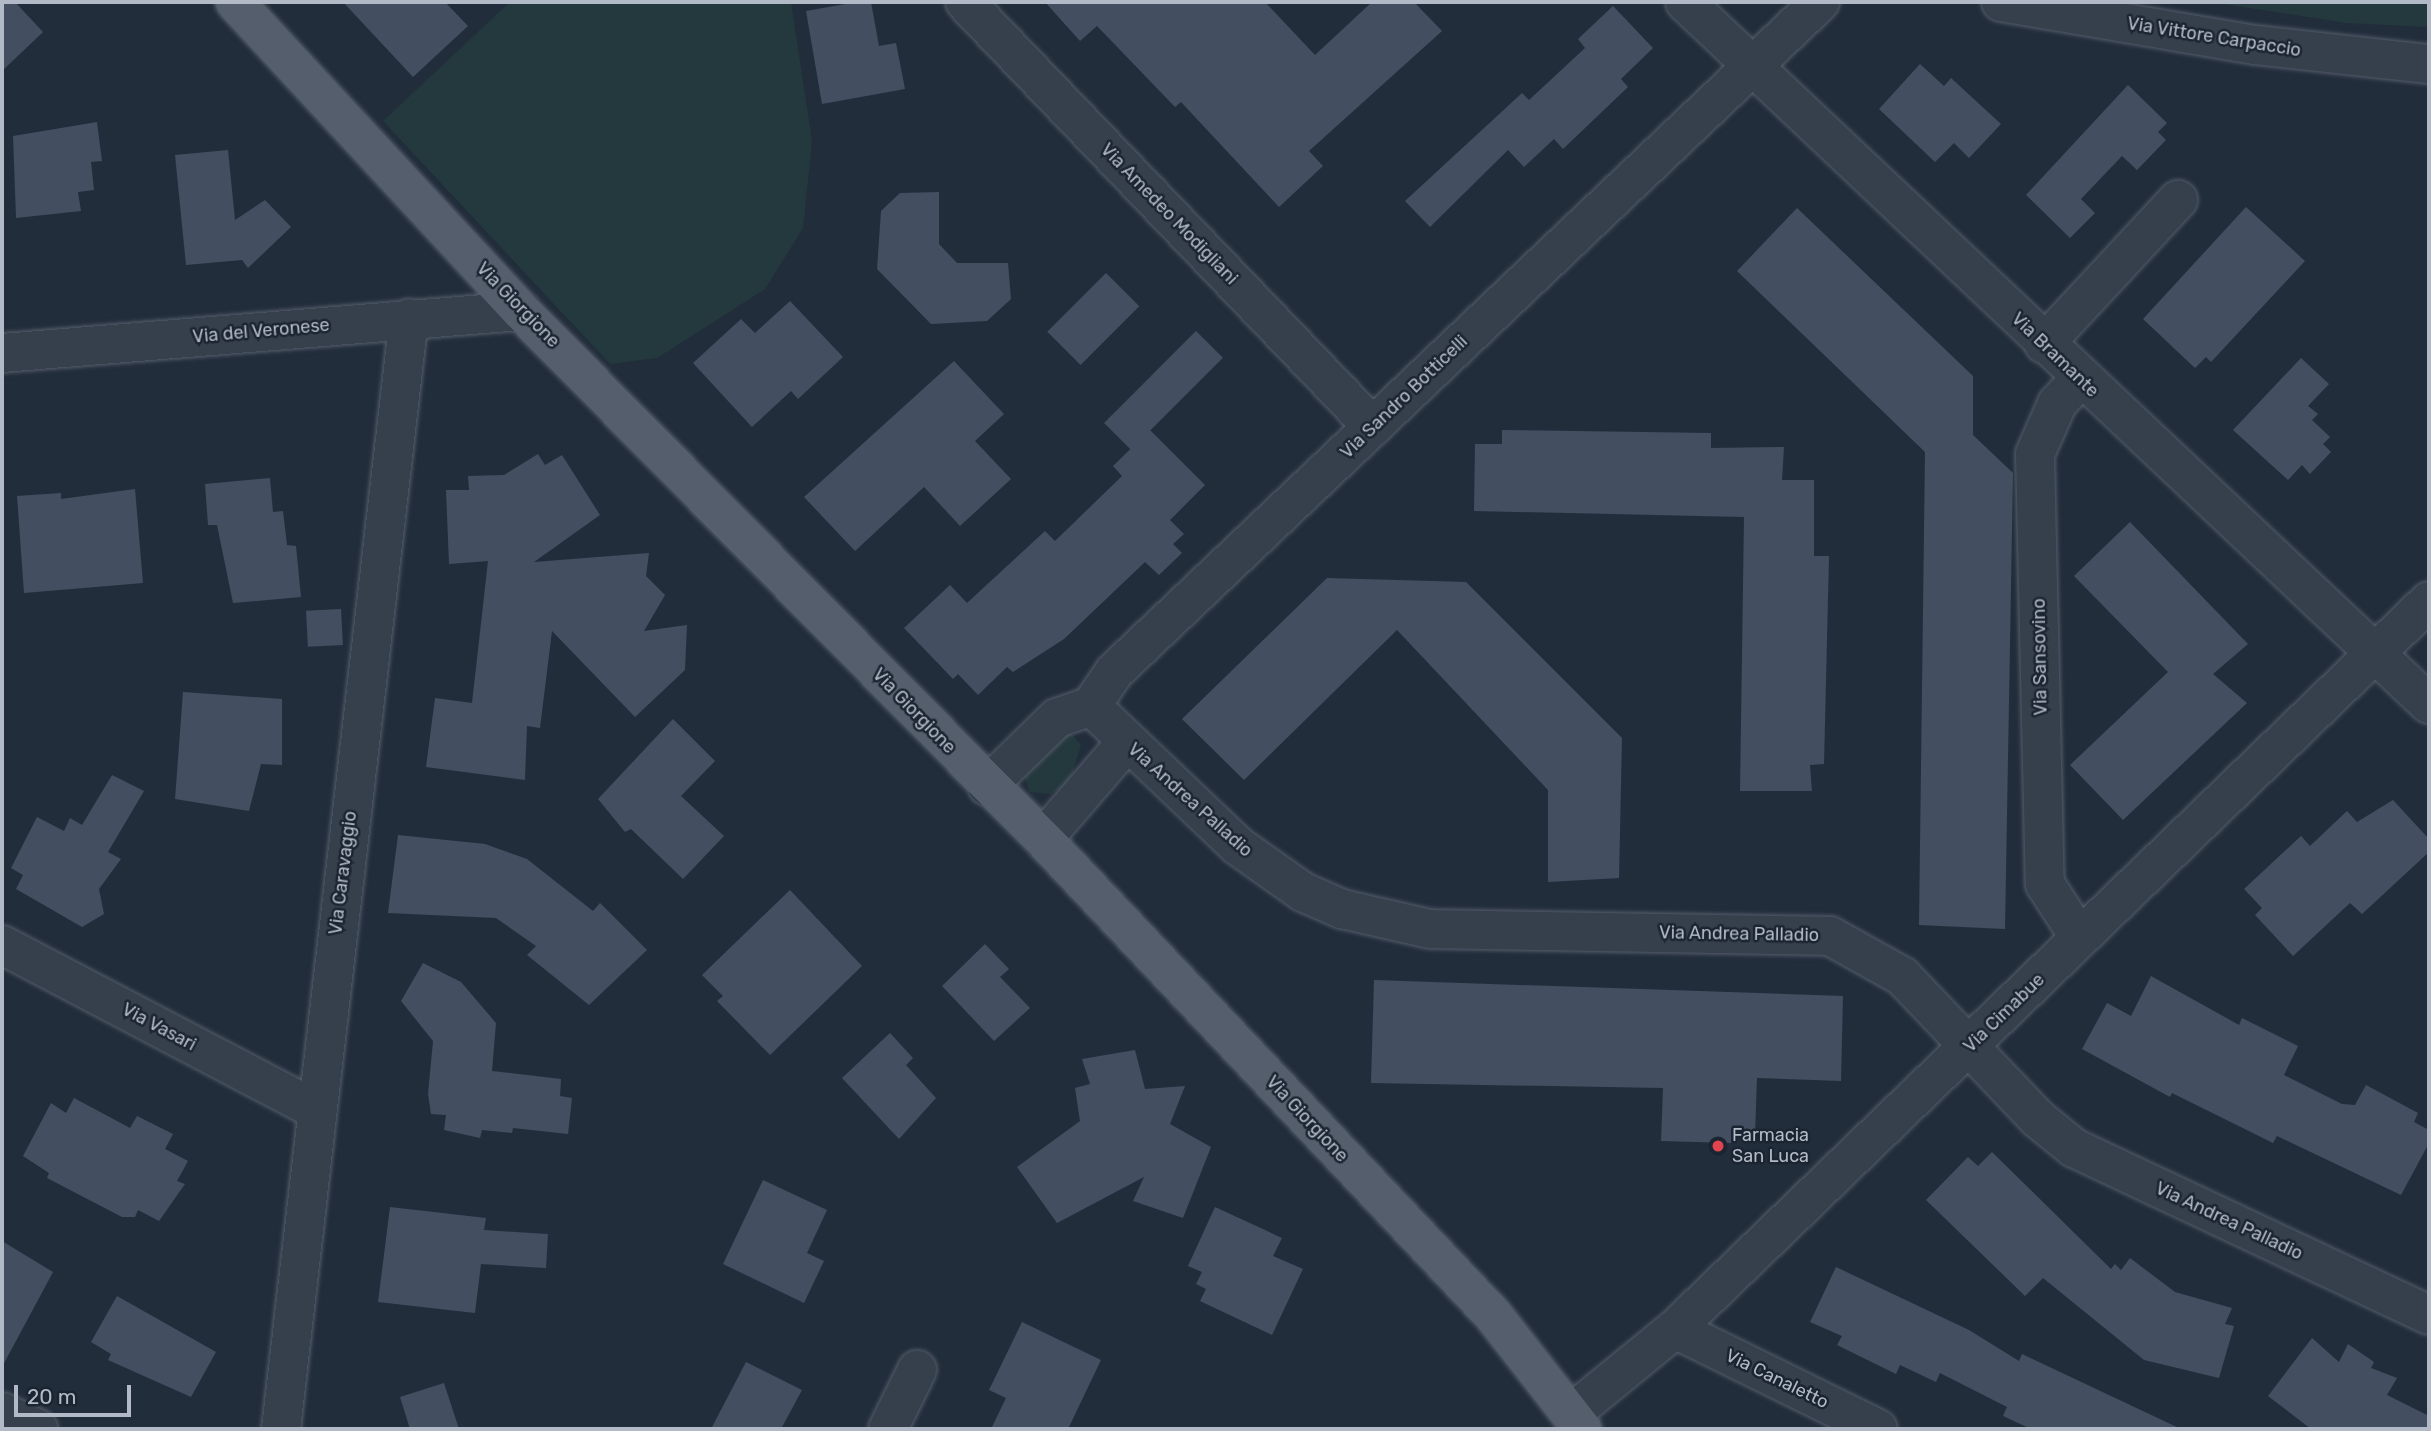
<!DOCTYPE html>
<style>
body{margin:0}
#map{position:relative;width:2431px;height:1431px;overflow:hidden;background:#222d3c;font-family:Rubik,sans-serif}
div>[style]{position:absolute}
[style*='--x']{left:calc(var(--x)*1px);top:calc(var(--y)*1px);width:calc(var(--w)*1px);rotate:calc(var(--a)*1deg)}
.green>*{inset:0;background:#24393d}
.building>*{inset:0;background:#434e60;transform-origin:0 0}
.roads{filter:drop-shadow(0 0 2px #545c6a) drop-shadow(0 0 2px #545c6a)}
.minor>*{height:38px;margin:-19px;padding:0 19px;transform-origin:19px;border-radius:19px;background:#363f4c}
.major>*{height:38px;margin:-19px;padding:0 19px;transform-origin:19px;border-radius:19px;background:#545e6c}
.dots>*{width:19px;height:19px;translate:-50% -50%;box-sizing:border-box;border:4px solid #1b2431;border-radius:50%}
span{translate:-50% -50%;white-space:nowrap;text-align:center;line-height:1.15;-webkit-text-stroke:5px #1b2431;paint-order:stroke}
.street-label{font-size:18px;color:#b2b9c7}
.poi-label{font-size:18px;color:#b2b9c7}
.left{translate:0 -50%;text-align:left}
.frame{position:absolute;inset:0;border:4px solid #b2b9c7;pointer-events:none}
.scale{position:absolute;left:14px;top:1385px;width:117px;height:32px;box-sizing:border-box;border:4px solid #b2b9c7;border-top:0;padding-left:9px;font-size:21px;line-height:24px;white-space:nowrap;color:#b2b9c7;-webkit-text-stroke:5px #1b2431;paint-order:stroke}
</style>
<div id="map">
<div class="green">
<div style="clip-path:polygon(510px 2px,791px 2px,812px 141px,803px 228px,765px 289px,657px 358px,610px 364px,383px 121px)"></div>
<div style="clip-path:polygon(2211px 2px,2429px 2px,2429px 27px,2347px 23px)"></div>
<div style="clip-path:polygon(1069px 731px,1081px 745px,1070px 782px,1051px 794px,1029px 792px,1023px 769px)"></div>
</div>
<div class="building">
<div style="clip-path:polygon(2px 2px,15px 2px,43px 32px,2px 71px)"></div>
<div style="clip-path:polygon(343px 2px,445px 2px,468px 26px,413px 77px)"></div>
<div style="clip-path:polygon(857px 2px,871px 2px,879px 46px,896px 43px,905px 89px,822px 104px,806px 11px)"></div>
<div style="clip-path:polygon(1045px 2px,1265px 2px,1315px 55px,1372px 2px,1414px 2px,1442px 31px,1309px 151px,1323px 166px,1279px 207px,1181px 102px,1175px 107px,1097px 26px,1080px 41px)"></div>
<div style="clip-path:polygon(1613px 6px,1653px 48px,1621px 79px,1628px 87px,1563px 149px,1554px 139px,1524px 167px,1508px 150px,1430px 227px,1405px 201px,1522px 93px,1529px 100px,1585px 48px,1578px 39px)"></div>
<div style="clip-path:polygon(1920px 64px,1944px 86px,1951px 78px,2001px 124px,1969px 158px,1954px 143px,1935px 162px,1879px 109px)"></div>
<div style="clip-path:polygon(2128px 85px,2167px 123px,2158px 132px,2166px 140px,2137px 170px,2122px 156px,2081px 199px,2095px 213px,2070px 238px,2026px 195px)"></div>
<div style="clip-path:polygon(97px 122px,102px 161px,91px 162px,94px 190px,78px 192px,81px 211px,16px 218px,13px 136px)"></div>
<div style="clip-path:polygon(228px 150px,235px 220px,265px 200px,291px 227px,248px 268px,242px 260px,186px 265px,175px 155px)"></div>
<div style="clip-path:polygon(939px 192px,939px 244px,957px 263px,1008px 263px,1011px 299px,987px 321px,931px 324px,877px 269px,881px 211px,900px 193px)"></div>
<div style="clip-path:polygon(2246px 207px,2305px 261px,2211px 362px,2206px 357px,2195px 368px,2143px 319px)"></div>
<div style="clip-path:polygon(1797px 208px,1973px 376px,1973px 435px,2013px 473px,2005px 929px,1919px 925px,1925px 452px,1737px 271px)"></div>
<div style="left:1106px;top:273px;width:47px;height:83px;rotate:45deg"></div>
<div style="clip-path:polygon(790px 301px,843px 357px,798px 399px,791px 391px,752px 427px,693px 363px,741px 319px,755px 333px)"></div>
<div style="left:1196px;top:331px;width:38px;height:130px;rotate:45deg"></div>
<div style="clip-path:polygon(2301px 358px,2329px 384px,2308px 406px,2318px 414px,2312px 420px,2330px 437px,2323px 444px,2331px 452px,2310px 474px,2302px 465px,2288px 480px,2233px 430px)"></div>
<div style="clip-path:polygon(954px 361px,1004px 414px,975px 441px,1011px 479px,960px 526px,924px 487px,855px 551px,804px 497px)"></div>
<div style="clip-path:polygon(1150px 430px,1205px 485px,1170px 520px,1184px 534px,1173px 544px,1182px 553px,1159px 575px,1145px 562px,1064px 639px,1013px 672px,1007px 667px,978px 695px,958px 674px,953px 679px,904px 628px,950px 585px,967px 603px,1045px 531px,1055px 541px,1122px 476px,1113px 466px)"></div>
<div style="clip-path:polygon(1502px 430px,1711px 433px,1711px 448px,1784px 447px,1782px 480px,1814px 480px,1814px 556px,1829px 556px,1824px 764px,1810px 765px,1812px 791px,1740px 791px,1744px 517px,1474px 511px,1475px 444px,1502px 444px)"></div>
<div style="clip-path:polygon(538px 454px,545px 465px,562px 455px,600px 515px,534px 562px,649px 553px,646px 576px,665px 595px,644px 631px,687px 625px,685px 670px,635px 717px,552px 631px,540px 728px,527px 726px,525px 780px,426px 767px,435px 698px,472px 703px,488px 561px,449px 564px,446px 490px,469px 490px,468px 476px,504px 475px)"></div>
<div style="clip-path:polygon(270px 478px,273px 512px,283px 511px,287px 545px,296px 546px,301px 597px,233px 603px,217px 525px,208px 525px,205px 484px)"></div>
<div style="clip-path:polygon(135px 489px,143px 583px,24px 593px,17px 496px,61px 493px,61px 499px)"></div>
<div style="clip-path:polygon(2130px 522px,2248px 644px,2213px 674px,2247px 703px,2123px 820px,2070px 765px,2168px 672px,2074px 576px)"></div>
<div style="clip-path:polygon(1327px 578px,1466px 582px,1622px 738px,1619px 878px,1548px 882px,1548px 790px,1397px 630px,1244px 780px,1182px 719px)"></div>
<div style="left:341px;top:609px;width:36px;height:35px;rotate:87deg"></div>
<div style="clip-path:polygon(183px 692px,282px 699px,282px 765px,261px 764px,249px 811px,175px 799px)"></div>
<div style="clip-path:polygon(673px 719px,715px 761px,681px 796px,724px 836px,683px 879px,631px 829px,625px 832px,598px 799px)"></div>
<div style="clip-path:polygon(112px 775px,144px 791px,108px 852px,121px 859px,99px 889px,104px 914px,82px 927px,16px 889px,23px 875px,11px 868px,37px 817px,64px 831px,70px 818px,82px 825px)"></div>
<div style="clip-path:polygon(2393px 800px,2429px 839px,2429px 852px,2362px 914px,2350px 903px,2293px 956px,2255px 915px,2262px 908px,2244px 889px,2301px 836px,2310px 846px,2347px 811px,2357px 822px)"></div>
<div style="clip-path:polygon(398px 835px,485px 844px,527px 859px,593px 911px,600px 903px,647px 950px,589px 1005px,527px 955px,536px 946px,496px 918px,388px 913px)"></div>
<div style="clip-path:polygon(790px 890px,862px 966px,770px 1055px,717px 1001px,723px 996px,702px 975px)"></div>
<div style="clip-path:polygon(985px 944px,1009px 969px,1000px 977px,1030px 1008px,994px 1041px,942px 986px)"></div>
<div style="clip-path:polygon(423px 963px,461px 982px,496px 1023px,492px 1071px,561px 1079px,560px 1096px,572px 1098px,568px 1134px,513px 1128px,512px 1133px,482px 1130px,480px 1138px,444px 1130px,446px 1115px,431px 1114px,428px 1094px,433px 1041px,401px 1001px)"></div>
<div style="clip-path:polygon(2151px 976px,2239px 1025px,2242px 1018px,2298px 1046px,2284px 1075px,2342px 1104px,2355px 1105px,2366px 1085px,2418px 1113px,2414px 1122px,2429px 1130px,2429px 1143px,2401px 1195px,2277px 1136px,2273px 1143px,2172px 1093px,2170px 1097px,2082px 1049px,2107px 1003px,2131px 1016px)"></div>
<div style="clip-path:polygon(1374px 980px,1843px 996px,1841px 1081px,1757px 1078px,1755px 1134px,1732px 1133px,1731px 1143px,1661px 1141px,1663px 1088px,1371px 1083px)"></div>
<div style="clip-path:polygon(890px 1033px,913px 1058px,906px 1065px,936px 1098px,899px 1139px,842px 1078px)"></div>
<div style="clip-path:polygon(1135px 1050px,1145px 1089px,1185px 1086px,1170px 1124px,1211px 1147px,1183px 1218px,1133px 1201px,1144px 1177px,1057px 1223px,1017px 1167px,1080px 1121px,1075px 1088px,1090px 1084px,1082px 1059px)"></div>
<div style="clip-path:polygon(74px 1098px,130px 1128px,137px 1116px,173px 1134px,165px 1149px,188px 1161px,177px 1181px,185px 1184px,159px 1221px,138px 1210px,135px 1217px,122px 1217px,47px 1178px,49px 1173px,23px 1156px,51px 1103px,66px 1113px)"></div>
<div style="clip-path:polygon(1992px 1152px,2111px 1269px,2115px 1264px,2121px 1270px,2130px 1258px,2175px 1292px,2232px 1308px,2225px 1324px,2234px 1326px,2219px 1378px,2144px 1360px,2043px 1278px,2025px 1296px,1926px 1200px,1968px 1157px,1978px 1166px)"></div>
<div style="clip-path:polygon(763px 1180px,827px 1210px,807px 1253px,824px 1261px,804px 1303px,723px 1264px)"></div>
<div style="clip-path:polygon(390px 1207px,486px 1218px,484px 1230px,548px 1234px,546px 1268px,481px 1264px,475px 1313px,378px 1302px)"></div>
<div style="clip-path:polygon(1215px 1207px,1282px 1238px,1273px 1256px,1303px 1269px,1272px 1335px,1200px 1301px,1206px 1289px,1196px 1284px,1202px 1272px,1188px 1266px)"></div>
<div style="clip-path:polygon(2px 1241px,53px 1272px,2px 1367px)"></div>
<div style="clip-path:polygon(1836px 1267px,1969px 1330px,2019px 1361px,2022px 1354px,2181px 1429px,2031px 1429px,2003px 1416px,2007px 1407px,1940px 1373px,1936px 1382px,1900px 1365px,1896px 1374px,1837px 1345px,1842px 1336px,1810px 1322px)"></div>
<div style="clip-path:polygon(117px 1296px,216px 1352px,191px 1397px,108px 1360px,111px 1354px,91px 1342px)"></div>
<div style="clip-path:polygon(1022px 1322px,1101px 1360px,1068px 1429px,991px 1429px,1006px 1398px,989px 1390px)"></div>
<div style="clip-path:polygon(2312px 1338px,2339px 1362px,2348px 1344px,2374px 1362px,2371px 1368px,2397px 1378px,2387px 1395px,2429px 1416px,2429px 1429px,2311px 1429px,2268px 1396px)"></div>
<div style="clip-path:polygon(746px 1362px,802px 1390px,781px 1429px,711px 1429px)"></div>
<div style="clip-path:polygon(444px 1383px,459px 1429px,410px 1429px,400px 1397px)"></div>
</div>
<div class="roads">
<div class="minor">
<div style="--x:965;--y:2;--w:589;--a:46.17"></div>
<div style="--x:1685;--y:2;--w:1023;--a:43.34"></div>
<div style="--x:2001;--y:2;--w:259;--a:9.6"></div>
<div style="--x:2256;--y:45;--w:174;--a:6.3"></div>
<div style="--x:2044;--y:344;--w:197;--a:-47.1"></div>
<div style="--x:2;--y:353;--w:521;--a:-4.63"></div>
<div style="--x:2080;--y:379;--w:34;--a:133"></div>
<div style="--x:2057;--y:404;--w:55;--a:113.7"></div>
<div style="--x:2035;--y:454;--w:430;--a:88.7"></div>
<div style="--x:2045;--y:884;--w:64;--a:57.1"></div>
<div style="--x:1091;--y:706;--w:203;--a:43.6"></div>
<div style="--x:1238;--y:846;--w:80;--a:35.3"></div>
<div style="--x:1303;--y:892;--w:43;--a:23.6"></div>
<div style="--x:1342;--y:909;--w:90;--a:12.8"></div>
<div style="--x:1430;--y:929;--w:400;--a:1"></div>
<div style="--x:1830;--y:936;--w:82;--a:29.1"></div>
<div style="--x:1902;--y:976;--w:196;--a:46.4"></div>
<div style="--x:2037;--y:1118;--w:48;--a:39"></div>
<div style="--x:2074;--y:1148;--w:392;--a:25.2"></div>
<div style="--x:987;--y:786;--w:98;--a:-44.2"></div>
<div style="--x:1057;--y:718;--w:36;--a:-19"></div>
<div style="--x:1091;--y:706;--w:42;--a:-55.6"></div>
<div style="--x:1115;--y:671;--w:972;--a:-43.5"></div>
<div style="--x:1043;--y:839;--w:127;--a:-49.2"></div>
<div style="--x:2;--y:945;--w:353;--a:27.7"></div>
<div style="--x:1675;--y:1329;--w:226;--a:26.2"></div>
<div style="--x:2;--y:1412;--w:40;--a:25"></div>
<div style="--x:1571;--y:1414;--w:134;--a:-39.3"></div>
<div style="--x:1675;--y:1329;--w:1048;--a:-43.99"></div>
<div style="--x:281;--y:1429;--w:1118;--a:-83.43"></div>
<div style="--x:888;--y:1429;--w:66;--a:-63.8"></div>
</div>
<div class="major">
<div style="--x:235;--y:2;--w:421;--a:47.2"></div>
<div style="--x:521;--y:311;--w:742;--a:45.33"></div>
<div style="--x:1043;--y:839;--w:655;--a:46.61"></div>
<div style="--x:1493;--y:1315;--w:145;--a:52"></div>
</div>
</div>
<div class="dots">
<div style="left:1718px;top:1146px;background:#e0444e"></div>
</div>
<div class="street-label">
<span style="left:2214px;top:37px;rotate:9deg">Via Vittore Carpaccio</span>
<span style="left:1169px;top:214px;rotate:46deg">Via Amedeo Modigliani</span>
<span style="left:518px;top:305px;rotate:46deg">Via Giorgione</span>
<span style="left:261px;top:331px;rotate:-5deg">Via del Veronese</span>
<span style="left:2055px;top:355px;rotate:44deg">Via Bramante</span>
<span style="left:1404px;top:397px;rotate:-44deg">Via Sandro Botticelli</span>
<span style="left:2040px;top:657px;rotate:-91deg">Via Sansovino</span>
<span style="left:914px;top:711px;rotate:46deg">Via Giorgione</span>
<span style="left:1190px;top:800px;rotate:42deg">Via Andrea Palladio</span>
<span style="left:343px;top:873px;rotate:-83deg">Via Caravaggio</span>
<span style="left:1739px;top:934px;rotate:1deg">Via Andrea Palladio</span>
<span style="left:2004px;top:1013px;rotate:-44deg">Via Cimabue</span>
<span style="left:159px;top:1027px;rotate:28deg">Via Vasari</span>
<span style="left:1307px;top:1119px;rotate:47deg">Via Giorgione</span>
<span style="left:2229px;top:1221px;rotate:25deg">Via Andrea Palladio</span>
<span style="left:1777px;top:1379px;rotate:26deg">Via Canaletto</span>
</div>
<div class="poi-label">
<span class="left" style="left:1732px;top:1146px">Farmacia<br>San Luca</span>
</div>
<div class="frame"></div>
<div class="scale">20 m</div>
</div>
